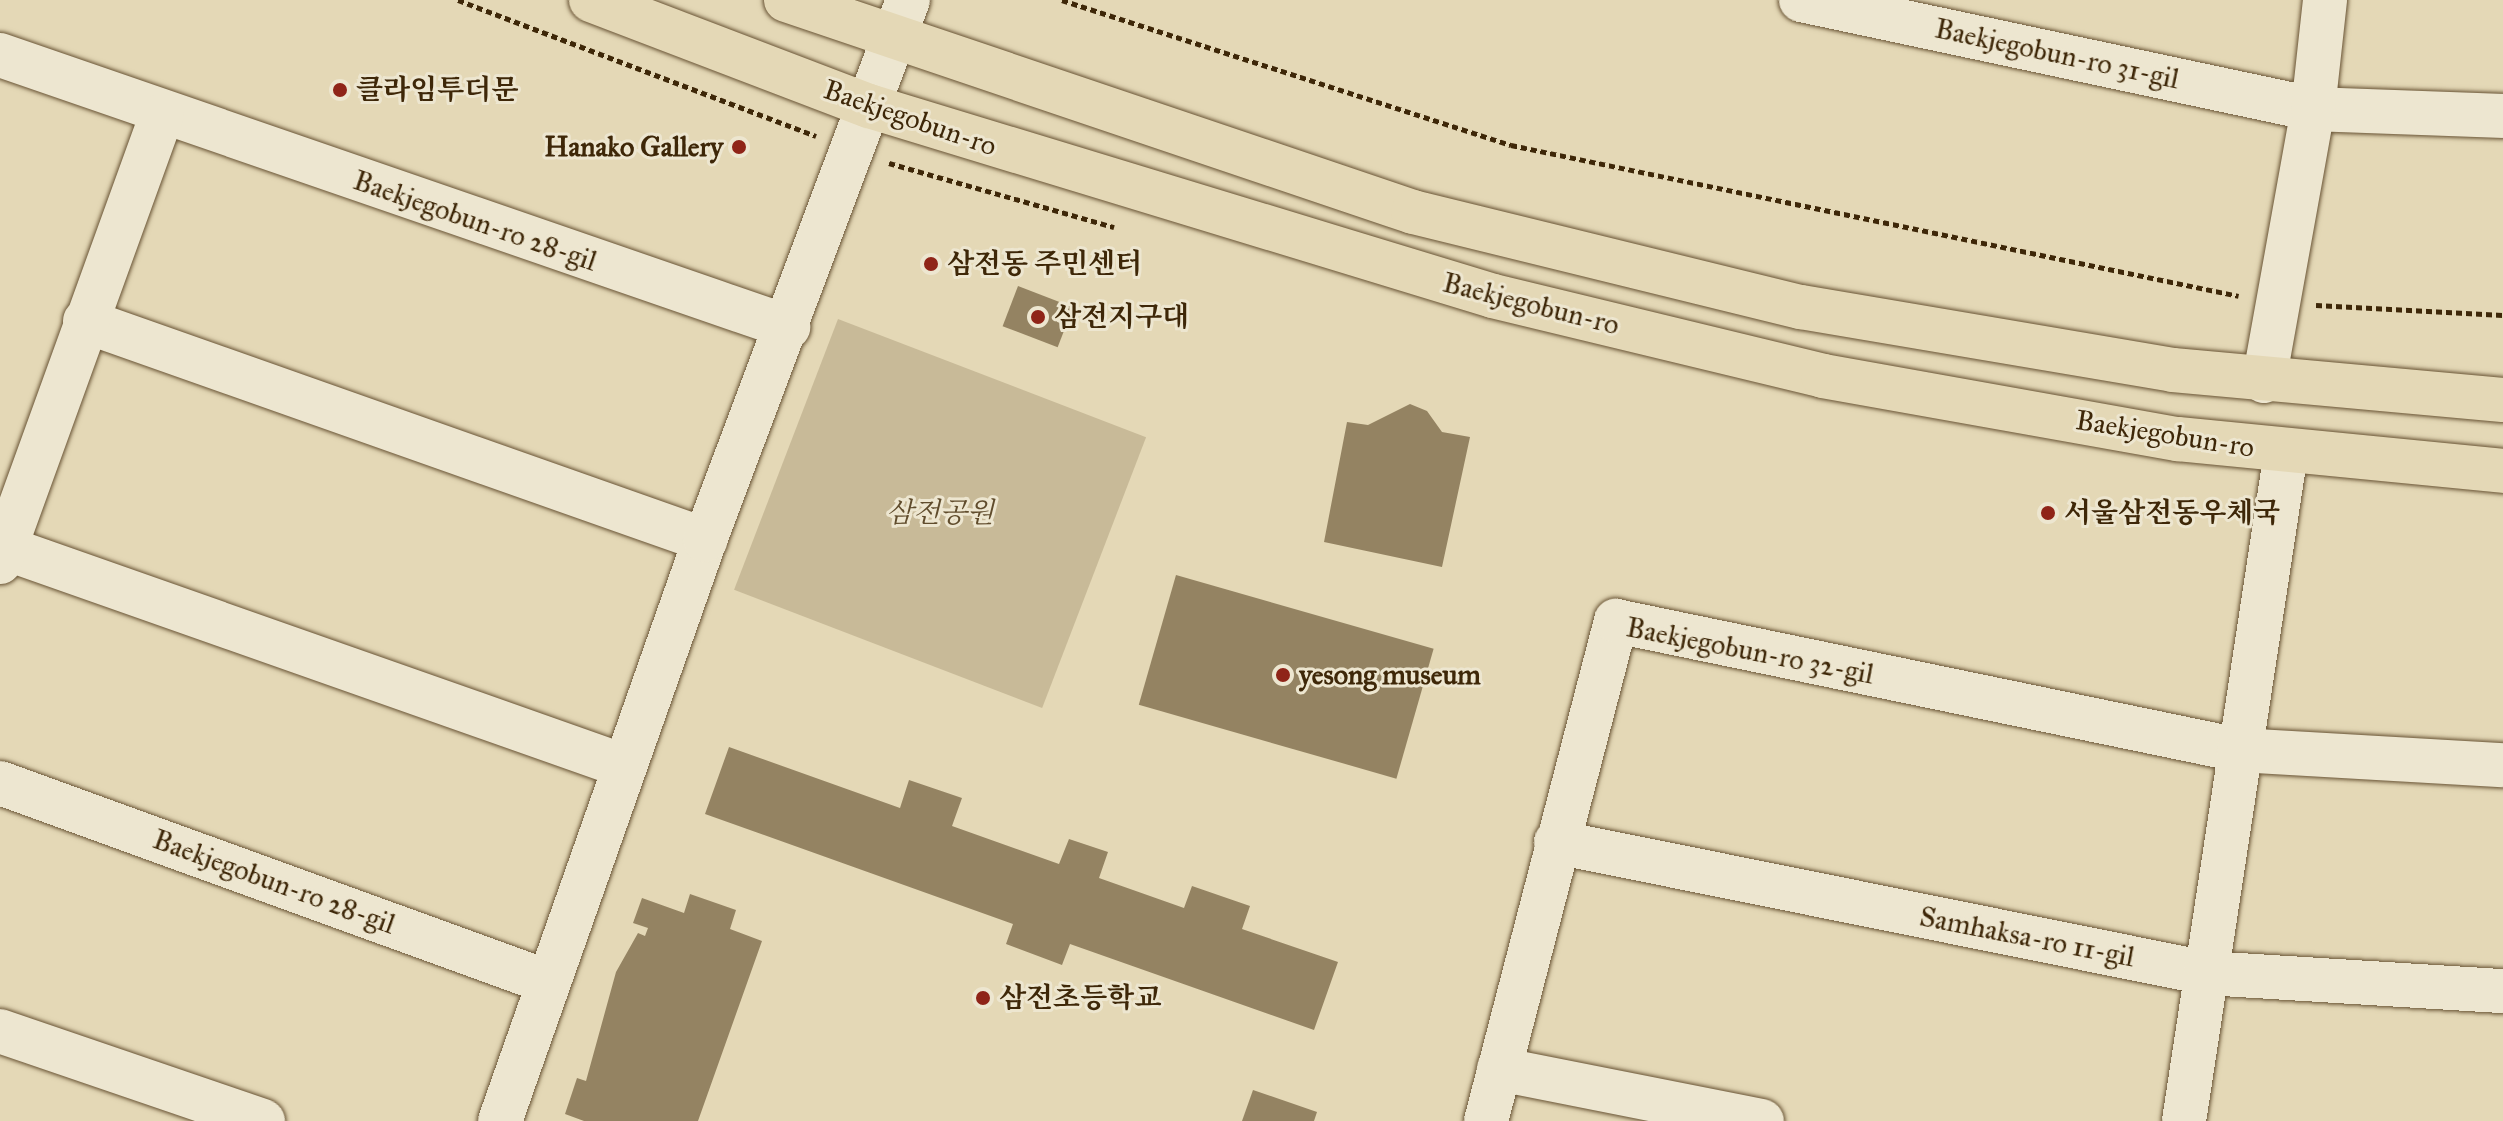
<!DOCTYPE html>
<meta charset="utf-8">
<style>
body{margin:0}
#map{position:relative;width:2503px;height:1121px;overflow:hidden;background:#e4d8b6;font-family:"IM FELL Great Primer","Noto Serif KR",serif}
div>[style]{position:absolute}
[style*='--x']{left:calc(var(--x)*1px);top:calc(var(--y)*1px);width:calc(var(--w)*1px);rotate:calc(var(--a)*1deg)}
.green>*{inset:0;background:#c8ba98;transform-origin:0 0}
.building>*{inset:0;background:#948362;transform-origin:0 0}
.path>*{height:5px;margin-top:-2.5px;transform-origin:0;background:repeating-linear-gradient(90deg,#3e2708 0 6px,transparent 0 10px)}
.roads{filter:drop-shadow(0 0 2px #685334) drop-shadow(0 0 2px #685334)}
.minor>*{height:44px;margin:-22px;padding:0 22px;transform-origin:22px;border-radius:22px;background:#ede6d0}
.major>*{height:44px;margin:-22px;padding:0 22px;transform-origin:22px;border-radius:22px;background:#e4d8b6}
.dots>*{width:22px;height:22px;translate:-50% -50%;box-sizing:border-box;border:4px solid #ede6d0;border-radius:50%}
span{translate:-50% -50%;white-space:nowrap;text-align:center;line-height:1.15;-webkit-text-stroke:6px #ede6d0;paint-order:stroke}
.street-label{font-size:28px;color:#3e2708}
.poi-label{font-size:28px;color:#3e2708;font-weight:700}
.left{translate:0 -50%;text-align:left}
.right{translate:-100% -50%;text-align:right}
.park-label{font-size:28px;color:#604c2c;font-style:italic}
</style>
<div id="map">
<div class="green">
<div style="left:838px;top:319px;width:330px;height:290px;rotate:21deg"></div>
</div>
<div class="building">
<div style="left:1018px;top:286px;width:59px;height:43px;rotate:21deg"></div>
<div style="clip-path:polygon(1410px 404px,1427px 411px,1442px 432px,1470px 437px,1442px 567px,1324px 542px,1347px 422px,1368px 425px)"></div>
<div style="left:1176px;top:575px;width:268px;height:135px;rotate:16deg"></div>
<div style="clip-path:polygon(729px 747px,900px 808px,909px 780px,962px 798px,952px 826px,1059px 864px,1069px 839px,1108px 852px,1099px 878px,1184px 908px,1192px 886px,1250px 906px,1242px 929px,1338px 962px,1314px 1030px,1070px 944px,1062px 965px,1006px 944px,1013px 924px,705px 814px)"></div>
<div style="clip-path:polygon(690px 894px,736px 910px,730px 929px,762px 941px,698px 1121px,584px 1121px,565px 1114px,577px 1078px,586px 1081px,616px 972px,638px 933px,645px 936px,648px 928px,633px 923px,642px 898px,684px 913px)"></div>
<div style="clip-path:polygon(1253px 1090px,1317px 1112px,1314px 1121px,1242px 1121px)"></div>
</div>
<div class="path">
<div style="--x:458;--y:0;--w:383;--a:20.8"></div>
<div style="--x:1062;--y:0;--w:472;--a:17.9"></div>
<div style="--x:1511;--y:145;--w:743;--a:11.72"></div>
<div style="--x:889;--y:163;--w:234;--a:15.9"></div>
<div style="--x:2316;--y:305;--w:187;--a:3.1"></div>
</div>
<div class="roads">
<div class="minor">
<div style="--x:1801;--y:0;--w:523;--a:12.02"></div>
<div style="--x:2313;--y:109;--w:190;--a:2.1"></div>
<div style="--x:0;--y:55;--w:834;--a:19.04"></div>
<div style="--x:85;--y:321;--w:658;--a:19.45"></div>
<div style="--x:2264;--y:381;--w:276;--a:-79.8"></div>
<div style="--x:2313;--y:109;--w:110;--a:-83.7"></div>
<div style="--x:5;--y:548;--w:656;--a:19.4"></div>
<div style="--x:0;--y:562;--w:475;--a:-70.1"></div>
<div style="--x:0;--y:783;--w:583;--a:19.96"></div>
<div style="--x:1556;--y:842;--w:663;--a:11.39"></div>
<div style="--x:2206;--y:973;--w:298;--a:3.5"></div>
<div style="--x:0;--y:1031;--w:278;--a:18.9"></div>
<div style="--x:1499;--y:1069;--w:268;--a:11.2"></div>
<div style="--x:500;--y:1121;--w:616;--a:-70.57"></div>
<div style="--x:705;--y:540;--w:577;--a:-69.4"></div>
<div style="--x:1486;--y:1121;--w:517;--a:-75.43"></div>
<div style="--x:1616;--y:621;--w:636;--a:11.7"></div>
<div style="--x:2239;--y:750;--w:264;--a:3.3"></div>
<div style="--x:2184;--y:1121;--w:677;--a:-81.33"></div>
</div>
<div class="major">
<div style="--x:591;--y:0;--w:298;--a:20.9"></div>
<div style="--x:869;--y:106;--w:652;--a:16.93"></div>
<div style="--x:1493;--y:296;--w:340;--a:13.6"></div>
<div style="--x:1823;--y:376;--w:361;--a:10.1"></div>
<div style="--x:2178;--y:439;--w:327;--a:5.6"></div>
<div style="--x:786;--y:0;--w:662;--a:18.68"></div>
<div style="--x:1413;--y:212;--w:399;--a:13.8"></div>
<div style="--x:1801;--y:307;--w:377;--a:9.6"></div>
<div style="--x:2173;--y:370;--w:331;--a:5.2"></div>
</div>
</div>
<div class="dots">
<div style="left:340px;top:90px;background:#8f2418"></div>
<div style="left:739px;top:147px;background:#8f2418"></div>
<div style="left:931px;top:264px;background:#8f2418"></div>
<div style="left:1038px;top:317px;background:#8f2418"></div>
<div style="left:2048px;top:513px;background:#8f2418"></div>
<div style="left:1283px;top:675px;background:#8f2418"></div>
<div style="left:983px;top:998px;background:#8f2418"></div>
</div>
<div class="street-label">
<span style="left:2057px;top:54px;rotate:12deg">Baekjegobun-ro 31-gil</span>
<span style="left:910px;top:118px;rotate:19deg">Baekjegobun-ro</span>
<span style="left:475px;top:221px;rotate:19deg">Baekjegobun-ro 28-gil</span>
<span style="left:1531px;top:304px;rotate:14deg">Baekjegobun-ro</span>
<span style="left:2165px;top:434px;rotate:9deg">Baekjegobun-ro</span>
<span style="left:1750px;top:651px;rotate:11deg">Baekjegobun-ro 32-gil</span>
<span style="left:274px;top:882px;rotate:20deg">Baekjegobun-ro 28-gil</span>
<span style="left:2027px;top:937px;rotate:11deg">Samhaksa-ro 11-gil</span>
</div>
<div class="poi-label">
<span class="left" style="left:356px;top:90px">클라임투더문</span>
<span class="right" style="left:723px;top:147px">Hanako Gallery</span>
<span class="left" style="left:947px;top:264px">삼전동 주민센터</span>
<span class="left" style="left:1054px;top:317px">삼전지구대</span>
<span class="left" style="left:2064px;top:513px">서울삼전동우체국</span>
<span class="left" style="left:1299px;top:675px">yesong museum</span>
<span class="left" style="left:999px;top:998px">삼전초등학교</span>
</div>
<div class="park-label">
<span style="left:940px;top:513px">삼전공원</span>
</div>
</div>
